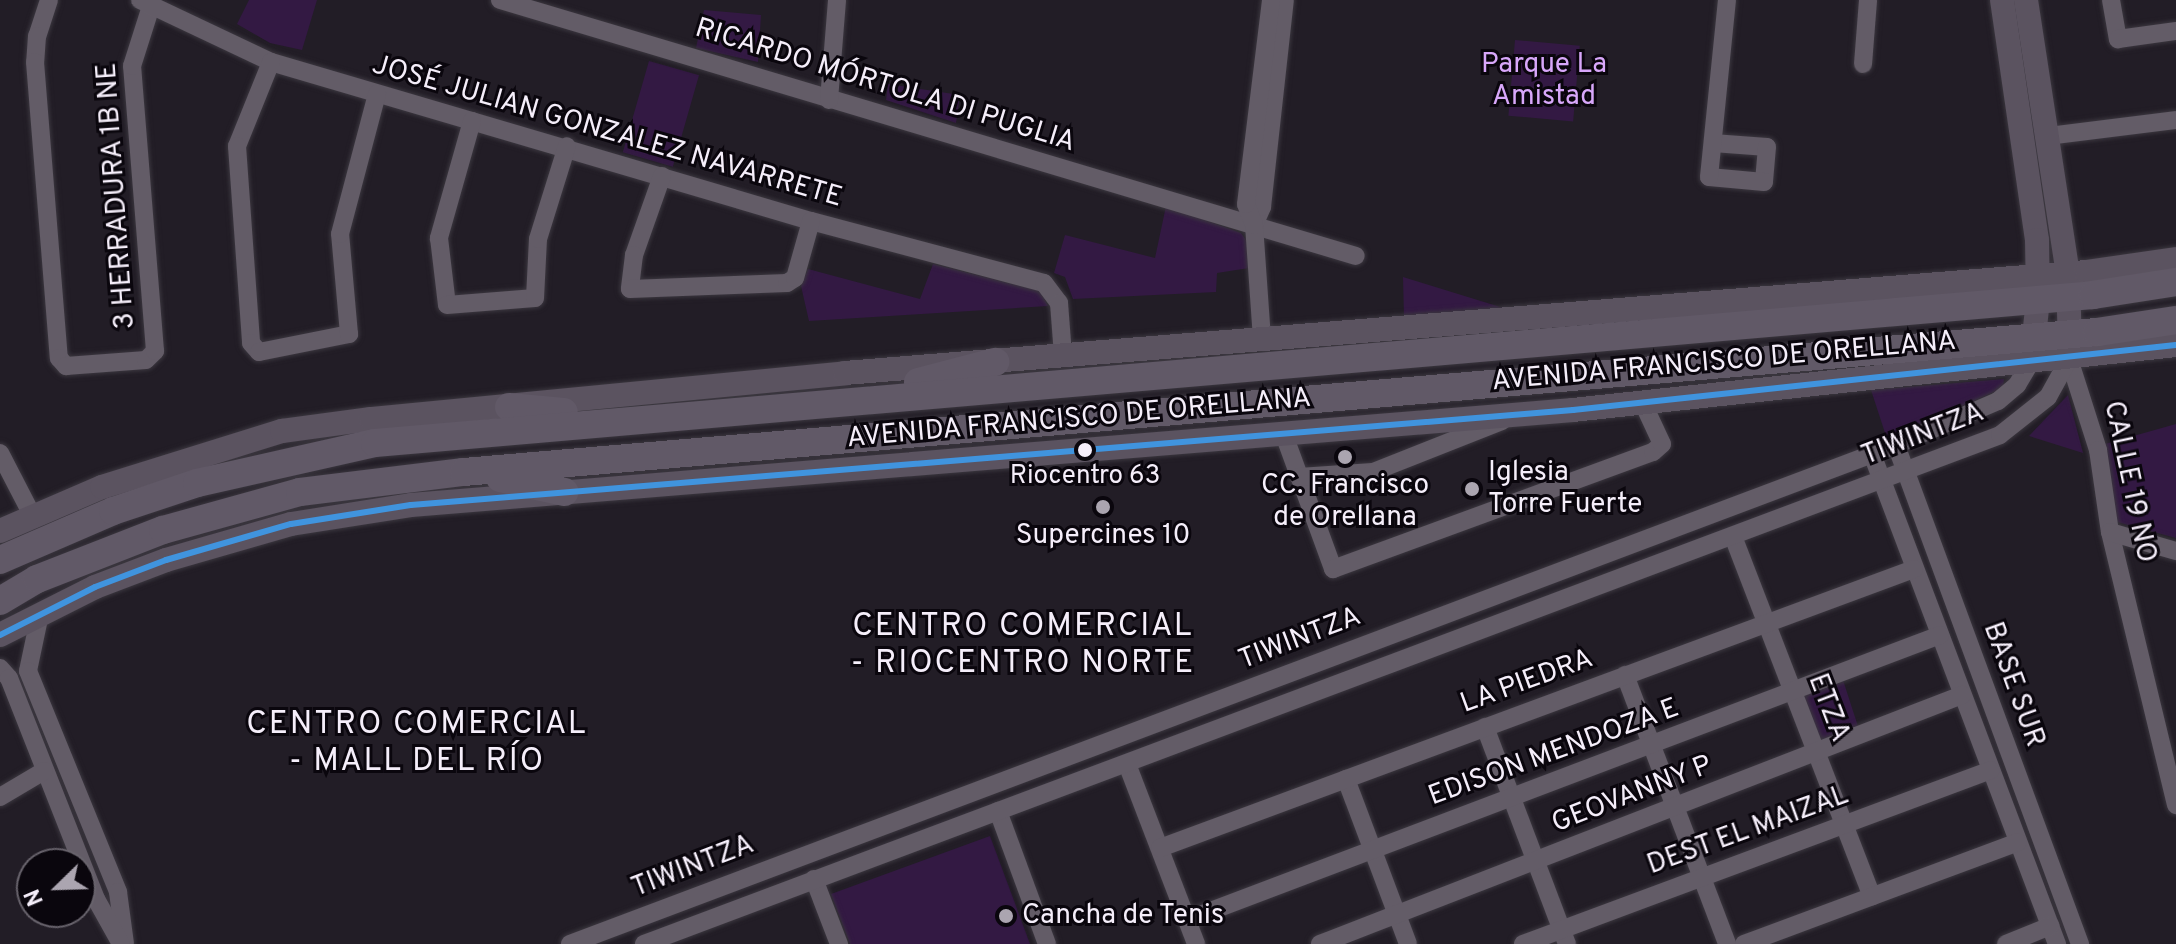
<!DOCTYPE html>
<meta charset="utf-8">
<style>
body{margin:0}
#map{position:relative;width:2176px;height:944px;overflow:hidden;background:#221d26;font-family:Overpass,sans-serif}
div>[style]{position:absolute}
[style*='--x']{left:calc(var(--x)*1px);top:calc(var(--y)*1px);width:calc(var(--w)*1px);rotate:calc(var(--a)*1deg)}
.green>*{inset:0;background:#331943;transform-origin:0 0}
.roads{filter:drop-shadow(0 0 2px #3b373f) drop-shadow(0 0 2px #3b373f)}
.minor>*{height:18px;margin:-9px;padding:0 9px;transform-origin:9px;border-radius:9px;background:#635c67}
.major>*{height:24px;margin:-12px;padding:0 12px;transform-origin:12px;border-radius:12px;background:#5b5360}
.highway>*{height:28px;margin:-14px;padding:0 14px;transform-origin:14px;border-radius:14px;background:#615967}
.bus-1>*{height:6px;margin:-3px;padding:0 3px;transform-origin:3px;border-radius:3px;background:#4094de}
.dots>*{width:22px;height:22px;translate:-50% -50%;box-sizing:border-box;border:4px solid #0a060d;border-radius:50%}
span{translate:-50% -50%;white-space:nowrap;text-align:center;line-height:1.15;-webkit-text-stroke:6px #0a060d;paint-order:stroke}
.bus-label{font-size:26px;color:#f5eefa}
.park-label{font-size:28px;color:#d8a7fa}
.street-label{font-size:28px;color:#f5eefa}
.poi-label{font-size:28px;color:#f5eefa}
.left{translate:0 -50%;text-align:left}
.quarter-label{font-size:32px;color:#f5eefa;letter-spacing:2px}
.north{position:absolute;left:16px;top:848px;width:80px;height:80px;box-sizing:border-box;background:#0a060d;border:2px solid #68636c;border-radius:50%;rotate:247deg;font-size:22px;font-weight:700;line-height:32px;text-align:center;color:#f5eefa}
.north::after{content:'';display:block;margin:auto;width:28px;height:36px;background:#aba5b0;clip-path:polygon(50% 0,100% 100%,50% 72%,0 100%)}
</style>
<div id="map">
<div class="green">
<div style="clip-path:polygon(249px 0,317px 0,302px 50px,270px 43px,237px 24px)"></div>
<div style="clip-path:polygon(704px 10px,761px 15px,758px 62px,696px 48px)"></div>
<div style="left:1515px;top:40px;width:65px;height:76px;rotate:5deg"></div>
<div style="left:649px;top:61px;width:52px;height:95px;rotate:16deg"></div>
<div style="clip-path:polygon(888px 84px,960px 95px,956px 123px,886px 100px)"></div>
<div style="clip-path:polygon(1166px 206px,1241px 233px,1248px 243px,1249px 268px,1217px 273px,1216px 292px,1073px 299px,1065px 277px,1054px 273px,1065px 235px,1155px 258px)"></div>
<div style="clip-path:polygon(933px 264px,1040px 291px,1048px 306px,809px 321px,801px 286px,808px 269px,920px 299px)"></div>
<div style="clip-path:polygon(1403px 277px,1523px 314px,1404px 317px)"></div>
<div style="clip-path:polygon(2004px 379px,2003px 388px,1887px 439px,1871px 390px)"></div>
<div style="clip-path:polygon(2068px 395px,2083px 453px,2029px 436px)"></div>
<div style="clip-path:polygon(2176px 424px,2176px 538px,2117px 522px,2105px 444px)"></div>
<div style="left:1842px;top:677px;width:63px;height:46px;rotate:72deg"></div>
<div style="clip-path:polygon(990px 836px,1030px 944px,850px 944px,831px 894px)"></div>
</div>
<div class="roads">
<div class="minor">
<div style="--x:49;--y:0;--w:38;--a:108"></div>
<div style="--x:37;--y:36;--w:26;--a:94"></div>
<div style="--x:35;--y:62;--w:297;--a:85.4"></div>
<div style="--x:59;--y:358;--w:11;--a:49"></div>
<div style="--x:66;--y:366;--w:80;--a:-4.3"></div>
<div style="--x:146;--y:360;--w:13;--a:-45"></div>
<div style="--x:155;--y:351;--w:286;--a:-94.6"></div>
<div style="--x:132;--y:66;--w:63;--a:-72.4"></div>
<div style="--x:140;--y:0;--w:145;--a:25.3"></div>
<div style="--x:271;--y:62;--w:563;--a:16.41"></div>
<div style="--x:811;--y:221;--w:241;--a:14.9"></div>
<div style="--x:1044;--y:283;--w:25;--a:53"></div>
<div style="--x:1059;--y:303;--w:52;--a:85.6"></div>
<div style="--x:500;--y:0;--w:893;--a:16.65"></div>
<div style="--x:2111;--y:0;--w:40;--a:80"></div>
<div style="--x:2118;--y:39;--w:59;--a:-7.9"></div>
<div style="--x:271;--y:62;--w:91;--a:112"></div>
<div style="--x:237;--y:146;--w:197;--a:85.9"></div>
<div style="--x:251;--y:343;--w:12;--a:48"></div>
<div style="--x:259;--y:352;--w:92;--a:-11.3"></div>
<div style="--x:349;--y:334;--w:100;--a:-95.1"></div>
<div style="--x:340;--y:234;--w:145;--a:-75.2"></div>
<div style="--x:1863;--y:64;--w:64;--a:-85.5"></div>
<div style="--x:829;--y:100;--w:100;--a:-85.4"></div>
<div style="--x:472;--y:121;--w:122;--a:105.8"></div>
<div style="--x:439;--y:238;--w:67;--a:83.2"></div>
<div style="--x:447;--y:305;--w:88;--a:-4.5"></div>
<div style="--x:535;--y:298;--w:59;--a:-87.1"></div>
<div style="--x:538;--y:239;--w:97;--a:-72.7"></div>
<div style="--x:2048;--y:136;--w:129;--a:-7.1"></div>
<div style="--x:1713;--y:143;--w:54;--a:4.2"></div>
<div style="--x:1767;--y:147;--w:35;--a:95"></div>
<div style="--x:1764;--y:182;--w:55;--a:-174.8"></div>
<div style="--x:1709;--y:177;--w:178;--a:-84.2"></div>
<div style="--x:662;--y:176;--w:84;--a:109.5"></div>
<div style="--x:634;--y:255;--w:34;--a:97"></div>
<div style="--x:630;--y:289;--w:157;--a:-2.2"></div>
<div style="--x:787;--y:283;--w:9;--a:-32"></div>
<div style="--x:795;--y:278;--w:59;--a:-74.3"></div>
<div style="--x:1254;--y:225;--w:20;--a:-66"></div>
<div style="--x:1262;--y:207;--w:208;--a:-83.7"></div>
<div style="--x:1262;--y:339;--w:114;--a:-94"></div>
<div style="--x:1254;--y:225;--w:22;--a:-111"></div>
<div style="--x:1246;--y:204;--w:206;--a:-83"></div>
<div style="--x:2069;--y:359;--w:96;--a:72.3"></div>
<div style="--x:2098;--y:450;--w:83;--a:81.7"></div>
<div style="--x:2110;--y:532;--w:281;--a:76.4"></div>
<div style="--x:1283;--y:432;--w:146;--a:69.9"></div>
<div style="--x:1333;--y:569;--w:341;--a:-20.1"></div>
<div style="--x:1653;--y:452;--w:12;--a:-42"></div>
<div style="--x:1662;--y:444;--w:45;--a:-114.9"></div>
<div style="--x:1896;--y:445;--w:532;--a:69.76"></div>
<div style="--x:0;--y:453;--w:70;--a:62.7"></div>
<div style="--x:1872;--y:454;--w:524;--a:69.32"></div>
<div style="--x:1299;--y:477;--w:74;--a:-3.9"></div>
<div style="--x:1373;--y:472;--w:139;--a:-21.6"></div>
<div style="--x:2110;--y:532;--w:69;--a:16.1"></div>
<div style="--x:1734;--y:539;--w:383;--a:68.9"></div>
<div style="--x:40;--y:614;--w:58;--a:101.9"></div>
<div style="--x:28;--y:671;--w:239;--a:67.8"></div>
<div style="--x:118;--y:892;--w:52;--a:82.3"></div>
<div style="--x:0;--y:668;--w:13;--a:48"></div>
<div style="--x:9;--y:678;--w:238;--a:68.5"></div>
<div style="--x:96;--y:899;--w:51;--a:60.9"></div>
<div style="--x:1625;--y:675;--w:288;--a:69.2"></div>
<div style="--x:1485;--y:727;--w:232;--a:69.3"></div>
<div style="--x:1127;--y:764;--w:193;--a:69"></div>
<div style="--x:1346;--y:779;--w:176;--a:69.4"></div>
<div style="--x:0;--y:797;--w:51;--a:-30.6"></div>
<div style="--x:998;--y:811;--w:142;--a:69.8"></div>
<div style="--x:1160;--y:848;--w:804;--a:-20.31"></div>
<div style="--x:814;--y:879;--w:70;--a:69"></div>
<div style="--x:1187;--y:920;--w:805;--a:-20.73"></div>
<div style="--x:570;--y:944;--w:1417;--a:-20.62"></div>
<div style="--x:1896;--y:445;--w:111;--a:-23.3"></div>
<div style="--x:1998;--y:401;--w:25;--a:-40"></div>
<div style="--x:2017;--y:385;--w:27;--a:-59"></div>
<div style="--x:644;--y:944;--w:1448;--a:-20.57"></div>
<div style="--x:2000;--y:435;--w:61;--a:-38.4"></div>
<div style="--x:2048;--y:397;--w:43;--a:-61.1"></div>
<div style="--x:1320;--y:944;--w:689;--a:-21.2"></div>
<div style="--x:1523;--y:944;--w:499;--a:-20.4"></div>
<div style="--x:1744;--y:944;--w:292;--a:-20.4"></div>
<div style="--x:2006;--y:944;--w:48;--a:-22.2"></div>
</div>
<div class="major">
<div style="--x:2002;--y:0;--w:243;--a:81.7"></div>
<div style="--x:2037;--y:240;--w:59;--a:89"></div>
<div style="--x:2038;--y:299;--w:57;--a:96"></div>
<div style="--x:2026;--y:0;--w:277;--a:81.3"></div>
<div style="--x:2068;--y:274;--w:79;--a:88.5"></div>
<div style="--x:0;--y:531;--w:111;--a:-23.3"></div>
<div style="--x:102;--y:487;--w:189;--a:-17.3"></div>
<div style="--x:282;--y:431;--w:90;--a:-7.7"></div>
<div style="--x:371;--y:419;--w:476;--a:-5.5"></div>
<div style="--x:845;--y:373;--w:1246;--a:-4.65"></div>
<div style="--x:2087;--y:272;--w:90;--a:-8.3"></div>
<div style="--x:0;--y:635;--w:106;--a:-26.8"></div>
<div style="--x:95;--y:587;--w:76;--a:-20.8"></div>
<div style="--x:166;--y:560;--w:130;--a:-16.1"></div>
<div style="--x:291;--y:524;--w:121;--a:-9"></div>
<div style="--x:411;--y:505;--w:1166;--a:-4.67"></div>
<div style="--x:1573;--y:410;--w:606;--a:-6.15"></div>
</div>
<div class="highway">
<div style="--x:918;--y:382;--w:80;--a:-14.6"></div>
<div style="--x:509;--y:407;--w:55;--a:5.2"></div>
<div style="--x:500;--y:478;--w:66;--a:12.2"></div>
<div style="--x:0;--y:560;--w:123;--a:-23.4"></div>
<div style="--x:113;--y:511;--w:89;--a:-18.4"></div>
<div style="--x:197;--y:483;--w:182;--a:-12.7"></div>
<div style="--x:375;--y:443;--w:1724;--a:-4.92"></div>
<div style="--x:2093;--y:295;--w:84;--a:-8.9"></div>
<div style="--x:0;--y:601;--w:43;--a:-30.7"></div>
<div style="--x:37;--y:579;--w:135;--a:-21.3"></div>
<div style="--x:163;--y:530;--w:142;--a:-15.5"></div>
<div style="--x:300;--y:492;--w:165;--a:-7"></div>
<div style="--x:464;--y:472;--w:1639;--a:-4.9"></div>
<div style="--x:2097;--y:332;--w:80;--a:-8.6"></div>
</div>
</div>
<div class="bus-1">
<div style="--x:0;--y:635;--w:106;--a:-26.8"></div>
<div style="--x:95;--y:587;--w:76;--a:-20.8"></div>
<div style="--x:166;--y:560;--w:130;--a:-16.1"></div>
<div style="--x:291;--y:524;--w:121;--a:-9"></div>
<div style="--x:411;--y:505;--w:1166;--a:-4.67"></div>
<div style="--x:1573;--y:410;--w:606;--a:-6.15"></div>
</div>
<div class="dots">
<div style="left:1085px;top:450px;background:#f5eefa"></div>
<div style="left:1345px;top:457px;background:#aba5b0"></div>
<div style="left:1472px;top:489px;background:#aba5b0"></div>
<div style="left:1103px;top:507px;background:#aba5b0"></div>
<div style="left:1006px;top:916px;background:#aba5b0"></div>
</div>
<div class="bus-label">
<span style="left:1085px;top:477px">Riocentro 63</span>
</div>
<div class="park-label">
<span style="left:1544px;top:81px">Parque La<br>Amistad</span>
</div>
<div class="street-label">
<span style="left:885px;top:86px;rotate:17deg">RICARDO MÓRTOLA DI PUGLIA</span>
<span style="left:607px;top:132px;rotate:16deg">JOSÉ JULIAN GONZALEZ NAVARRETE</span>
<span style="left:117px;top:196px;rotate:-94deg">3 HERRADURA 1B NE</span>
<span style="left:1724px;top:362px;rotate:-5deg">AVENIDA FRANCISCO DE ORELLANA</span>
<span style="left:1079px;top:419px;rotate:-5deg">AVENIDA FRANCISCO DE ORELLANA</span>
<span style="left:1923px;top:435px;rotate:-21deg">TIWINTZA</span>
<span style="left:2129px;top:482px;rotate:78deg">CALLE 19 NO</span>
<span style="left:1300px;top:639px;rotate:-21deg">TIWINTZA</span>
<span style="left:1527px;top:682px;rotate:-20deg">LA PIEDRA</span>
<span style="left:2013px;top:685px;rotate:70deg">BASE SUR</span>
<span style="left:1828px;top:708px;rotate:69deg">ETZA</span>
<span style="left:1554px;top:753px;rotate:-20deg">EDISON MENDOZA E</span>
<span style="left:1632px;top:795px;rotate:-21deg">GEOVANNY P</span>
<span style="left:1748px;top:831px;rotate:-20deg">DEST EL MAIZAL</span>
<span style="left:693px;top:867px;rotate:-21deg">TIWINTZA</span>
</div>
<div class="poi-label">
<span class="left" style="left:1488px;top:489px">Iglesia<br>Torre Fuerte</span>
<span style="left:1345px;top:502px">CC. Francisco<br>de Orellana</span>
<span style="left:1103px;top:536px">Supercines 10</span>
<span class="left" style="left:1022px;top:916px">Cancha de Tenis</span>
</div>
<div class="quarter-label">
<span style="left:1023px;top:646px">CENTRO COMERCIAL<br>- RIOCENTRO NORTE</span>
<span style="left:417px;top:744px">CENTRO COMERCIAL<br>- MALL DEL RÍO</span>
</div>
<div class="north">N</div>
</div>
